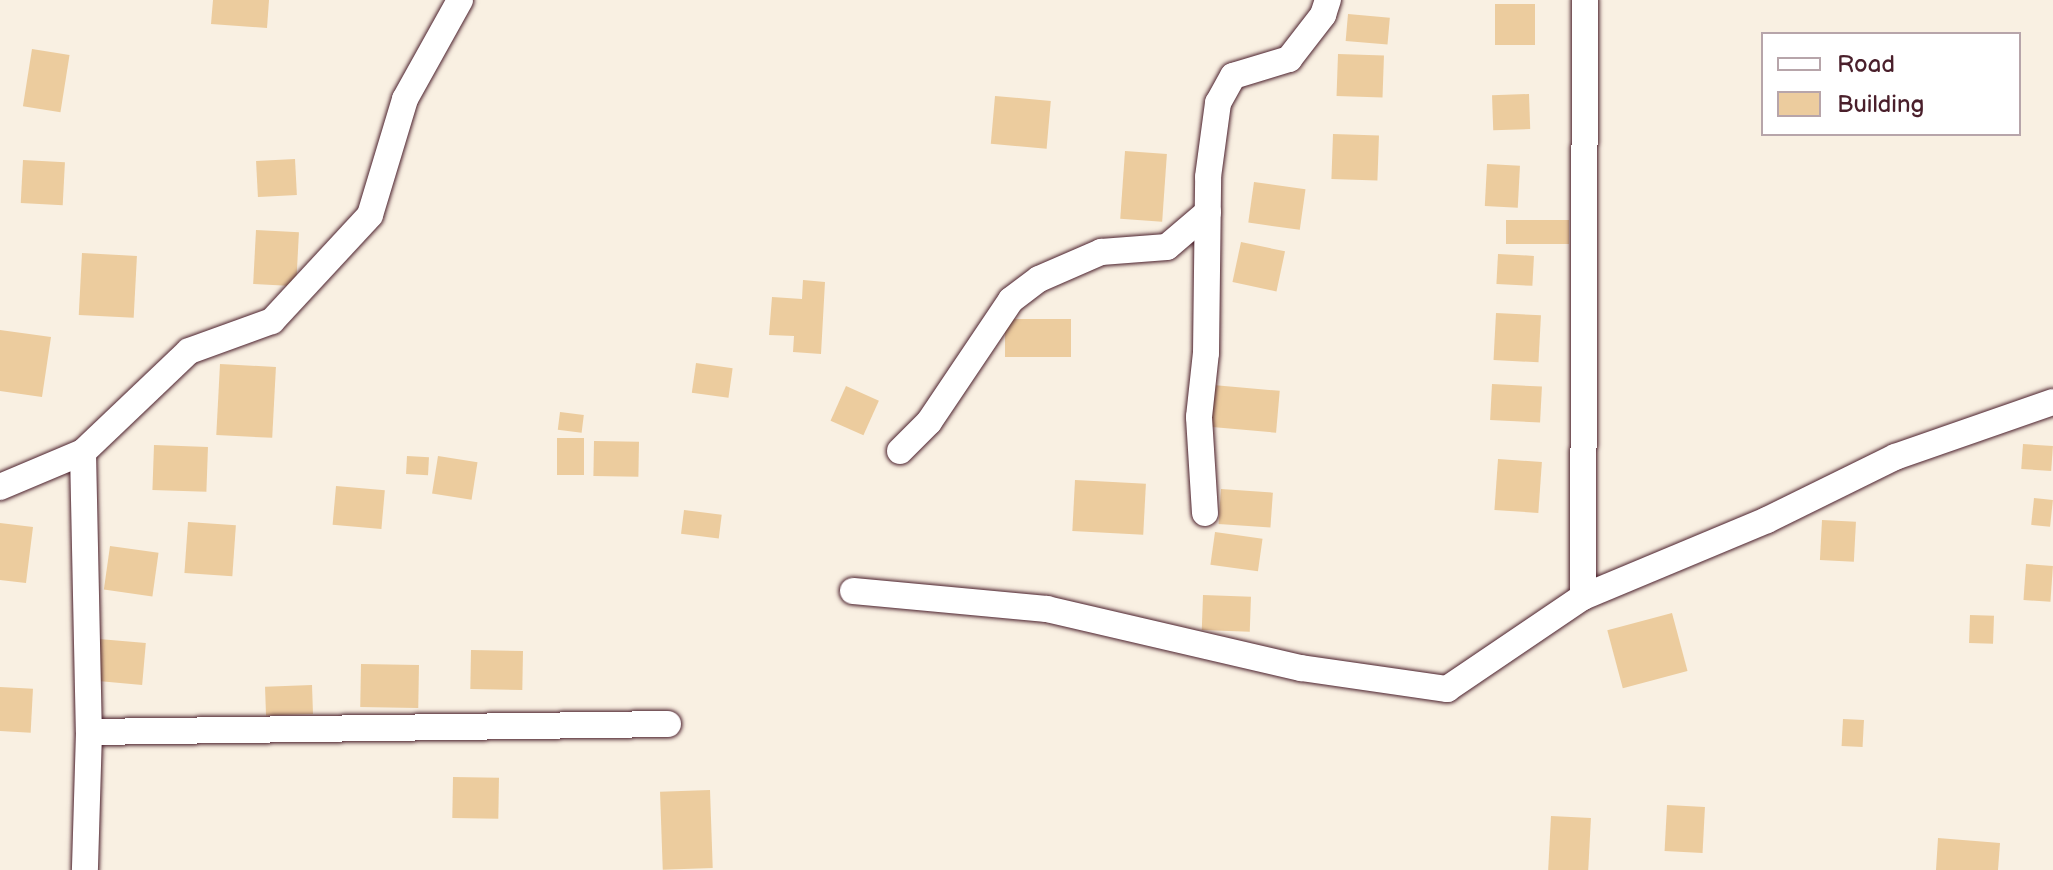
<!DOCTYPE html>
<style>
body{margin:0}
#map{position:relative;width:2053px;height:870px;overflow:hidden;background:#f9f0e2;font-family:"Balsamiq Sans",sans-serif}
div>[style]{position:absolute}
[style*='--x']{left:calc(var(--x)*1px);top:calc(var(--y)*1px);width:calc(var(--w)*1px);rotate:calc(var(--a)*1deg)}
.building>*{inset:0;background:#eccc9e;transform-origin:0 0}
.roads{filter:drop-shadow(0 0 2px #4a1f2b) drop-shadow(0 0 2px #4a1f2b)}
.minor>*{height:26px;margin:-13px;padding:0 13px;transform-origin:13px;border-radius:13px;background:#fff}
span{translate:-50% -50%;white-space:nowrap;text-align:center;line-height:1.15;-webkit-text-stroke:6px #fff;paint-order:stroke}
.legend{position:absolute;left:1761px;top:32px;width:260px;height:104px;box-sizing:border-box;background:#fff;border:2px solid #b7a5aa;margin:0;padding:10px 14px;list-style:none;font-size:24px;color:#4a1f2b}
.legend li{display:flex;align-items:center;gap:16px;height:40px}
.legend b{width:40px;border:2px solid #b7a5aa}
</style>
<div id="map">
<div class="building">
<div style="clip-path:polygon(213px 0,269px 0,267px 28px,211px 24px)"></div>
<div style="left:1535px;top:4px;width:41px;height:40px;rotate:90deg"></div>
<div style="left:1348px;top:14px;width:42px;height:27px;rotate:5deg"></div>
<div style="left:32px;top:49px;width:38px;height:58px;rotate:9deg"></div>
<div style="left:1338px;top:54px;width:46px;height:42px;rotate:2deg"></div>
<div style="left:1529px;top:94px;width:35px;height:37px;rotate:88deg"></div>
<div style="left:995px;top:96px;width:56px;height:48px;rotate:5deg"></div>
<div style="left:1333px;top:134px;width:46px;height:45px;rotate:2deg"></div>
<div style="left:1125px;top:151px;width:42px;height:68px;rotate:4deg"></div>
<div style="left:295px;top:159px;width:36px;height:39px;rotate:87deg"></div>
<div style="left:23px;top:160px;width:42px;height:43px;rotate:3deg"></div>
<div style="left:1487px;top:164px;width:33px;height:42px;rotate:3deg"></div>
<div style="left:1254px;top:182px;width:52px;height:41px;rotate:8deg"></div>
<div style="left:1569px;top:220px;width:24px;height:63px;rotate:90deg"></div>
<div style="left:256px;top:230px;width:43px;height:54px;rotate:3deg"></div>
<div style="left:1241px;top:242px;width:45px;height:41px;rotate:12deg"></div>
<div style="left:82px;top:253px;width:55px;height:62px;rotate:3deg"></div>
<div style="left:1498px;top:254px;width:36px;height:30px;rotate:3deg"></div>
<div style="clip-path:polygon(803px 280px,825px 282px,821px 354px,793px 352px,794px 336px,769px 335px,772px 297px,802px 299px)"></div>
<div style="left:1496px;top:313px;width:45px;height:47px;rotate:3deg"></div>
<div style="left:1005px;top:319px;width:66px;height:38px"></div>
<div style="clip-path:polygon(0 330px,51px 337px,42px 397px,0 391px)"></div>
<div style="left:696px;top:363px;width:37px;height:30px;rotate:8deg"></div>
<div style="left:220px;top:364px;width:56px;height:71px;rotate:3deg"></div>
<div style="left:1492px;top:384px;width:50px;height:36px;rotate:3deg"></div>
<div style="left:1213px;top:385px;width:67px;height:42px;rotate:5deg"></div>
<div style="left:846px;top:386px;width:36px;height:38px;rotate:24deg"></div>
<div style="left:560px;top:412px;width:24px;height:18px;rotate:7deg"></div>
<div style="left:557px;top:438px;width:27px;height:37px"></div>
<div style="left:594px;top:441px;width:45px;height:35px;rotate:1deg"></div>
<div style="left:2023px;top:444px;width:30px;height:25px;rotate:4deg"></div>
<div style="left:154px;top:445px;width:54px;height:45px;rotate:2deg"></div>
<div style="left:407px;top:456px;width:22px;height:18px;rotate:3deg"></div>
<div style="left:438px;top:456px;width:40px;height:38px;rotate:9deg"></div>
<div style="left:1498px;top:459px;width:44px;height:51px;rotate:4deg"></div>
<div style="left:1075px;top:480px;width:71px;height:51px;rotate:3deg"></div>
<div style="left:336px;top:486px;width:49px;height:39px;rotate:5deg"></div>
<div style="left:1221px;top:489px;width:52px;height:35px;rotate:4deg"></div>
<div style="left:2034px;top:498px;width:19px;height:27px;rotate:6deg"></div>
<div style="left:684px;top:510px;width:38px;height:24px;rotate:7deg"></div>
<div style="left:1822px;top:520px;width:34px;height:40px;rotate:3deg"></div>
<div style="left:188px;top:522px;width:48px;height:51px;rotate:4deg"></div>
<div style="clip-path:polygon(0 523px,33px 527px,26px 583px,0 580px)"></div>
<div style="left:1215px;top:532px;width:48px;height:33px;rotate:8deg"></div>
<div style="left:110px;top:546px;width:49px;height:44px;rotate:8deg"></div>
<div style="left:2026px;top:564px;width:27px;height:36px;rotate:4deg"></div>
<div style="left:1203px;top:595px;width:48px;height:35px;rotate:2deg"></div>
<div style="left:1672px;top:613px;width:60px;height:67px;rotate:75deg"></div>
<div style="left:1970px;top:615px;width:24px;height:28px;rotate:2deg"></div>
<div style="left:99px;top:639px;width:47px;height:42px;rotate:5deg"></div>
<div style="left:471px;top:650px;width:52px;height:39px;rotate:1deg"></div>
<div style="left:361px;top:664px;width:58px;height:43px;rotate:1deg"></div>
<div style="left:312px;top:685px;width:29px;height:47px;rotate:88deg"></div>
<div style="left:0;top:687px;width:33px;height:44px;rotate:3deg"></div>
<div style="left:1843px;top:719px;width:21px;height:27px;rotate:3deg"></div>
<div style="left:453px;top:777px;width:46px;height:41px;rotate:1deg"></div>
<div style="left:710px;top:790px;width:78px;height:50px;rotate:88deg"></div>
<div style="left:1667px;top:805px;width:38px;height:46px;rotate:3deg"></div>
<div style="left:1551px;top:816px;width:40px;height:54px;rotate:3deg"></div>
<div style="clip-path:polygon(1938px 838px,2000px 843px,1998px 870px,1936px 870px)"></div>
</div>
<div class="roads">
<div class="minor">
<div style="--x:1585;--y:0;--w:597;--a:90.19"></div>
<div style="--x:1583;--y:597;--w:199;--a:-22.7"></div>
<div style="--x:1767;--y:520;--w:143;--a:-26.2"></div>
<div style="--x:1895;--y:457;--w:167;--a:-19.2"></div>
<div style="--x:900;--y:451;--w:41;--a:-45"></div>
<div style="--x:929;--y:422;--w:147;--a:-56.1"></div>
<div style="--x:1011;--y:300;--w:35;--a:-37"></div>
<div style="--x:1039;--y:279;--w:68;--a:-23.5"></div>
<div style="--x:1101;--y:252;--w:66;--a:-4.3"></div>
<div style="--x:1167;--y:247;--w:54;--a:-40.5"></div>
<div style="--x:83;--y:452;--w:280;--a:88.8"></div>
<div style="--x:89;--y:732;--w:138;--a:91.7"></div>
<div style="--x:0;--y:487;--w:90;--a:-22.9"></div>
<div style="--x:83;--y:452;--w:146;--a:-43.6"></div>
<div style="--x:189;--y:351;--w:88;--a:-19.9"></div>
<div style="--x:272;--y:321;--w:144;--a:-47.2"></div>
<div style="--x:370;--y:215;--w:121;--a:-73.2"></div>
<div style="--x:405;--y:99;--w:113;--a:-60.9"></div>
<div style="--x:1205;--y:513;--w:96;--a:-93.6"></div>
<div style="--x:1199;--y:417;--w:64;--a:-83.8"></div>
<div style="--x:1206;--y:353;--w:176;--a:-89.3"></div>
<div style="--x:1208;--y:177;--w:75;--a:-82.3"></div>
<div style="--x:1218;--y:103;--w:31;--a:-61"></div>
<div style="--x:1233;--y:76;--w:59;--a:-16.9"></div>
<div style="--x:1289;--y:59;--w:56;--a:-52.3"></div>
<div style="--x:1323;--y:15;--w:16;--a:-72"></div>
<div style="--x:853;--y:591;--w:195;--a:5.3"></div>
<div style="--x:1047;--y:609;--w:261;--a:13.1"></div>
<div style="--x:1301;--y:668;--w:148;--a:8.2"></div>
<div style="--x:1447;--y:689;--w:164;--a:-34.1"></div>
<div style="--x:89;--y:732;--w:579;--a:-0.79"></div>
</div>
</div>
<ul class="legend">
<li><b style="height:10px;background:#fff"></b>Road</li>
<li><b style="height:22px;background:#eccc9e"></b>Building</li>
</ul>
</div>
